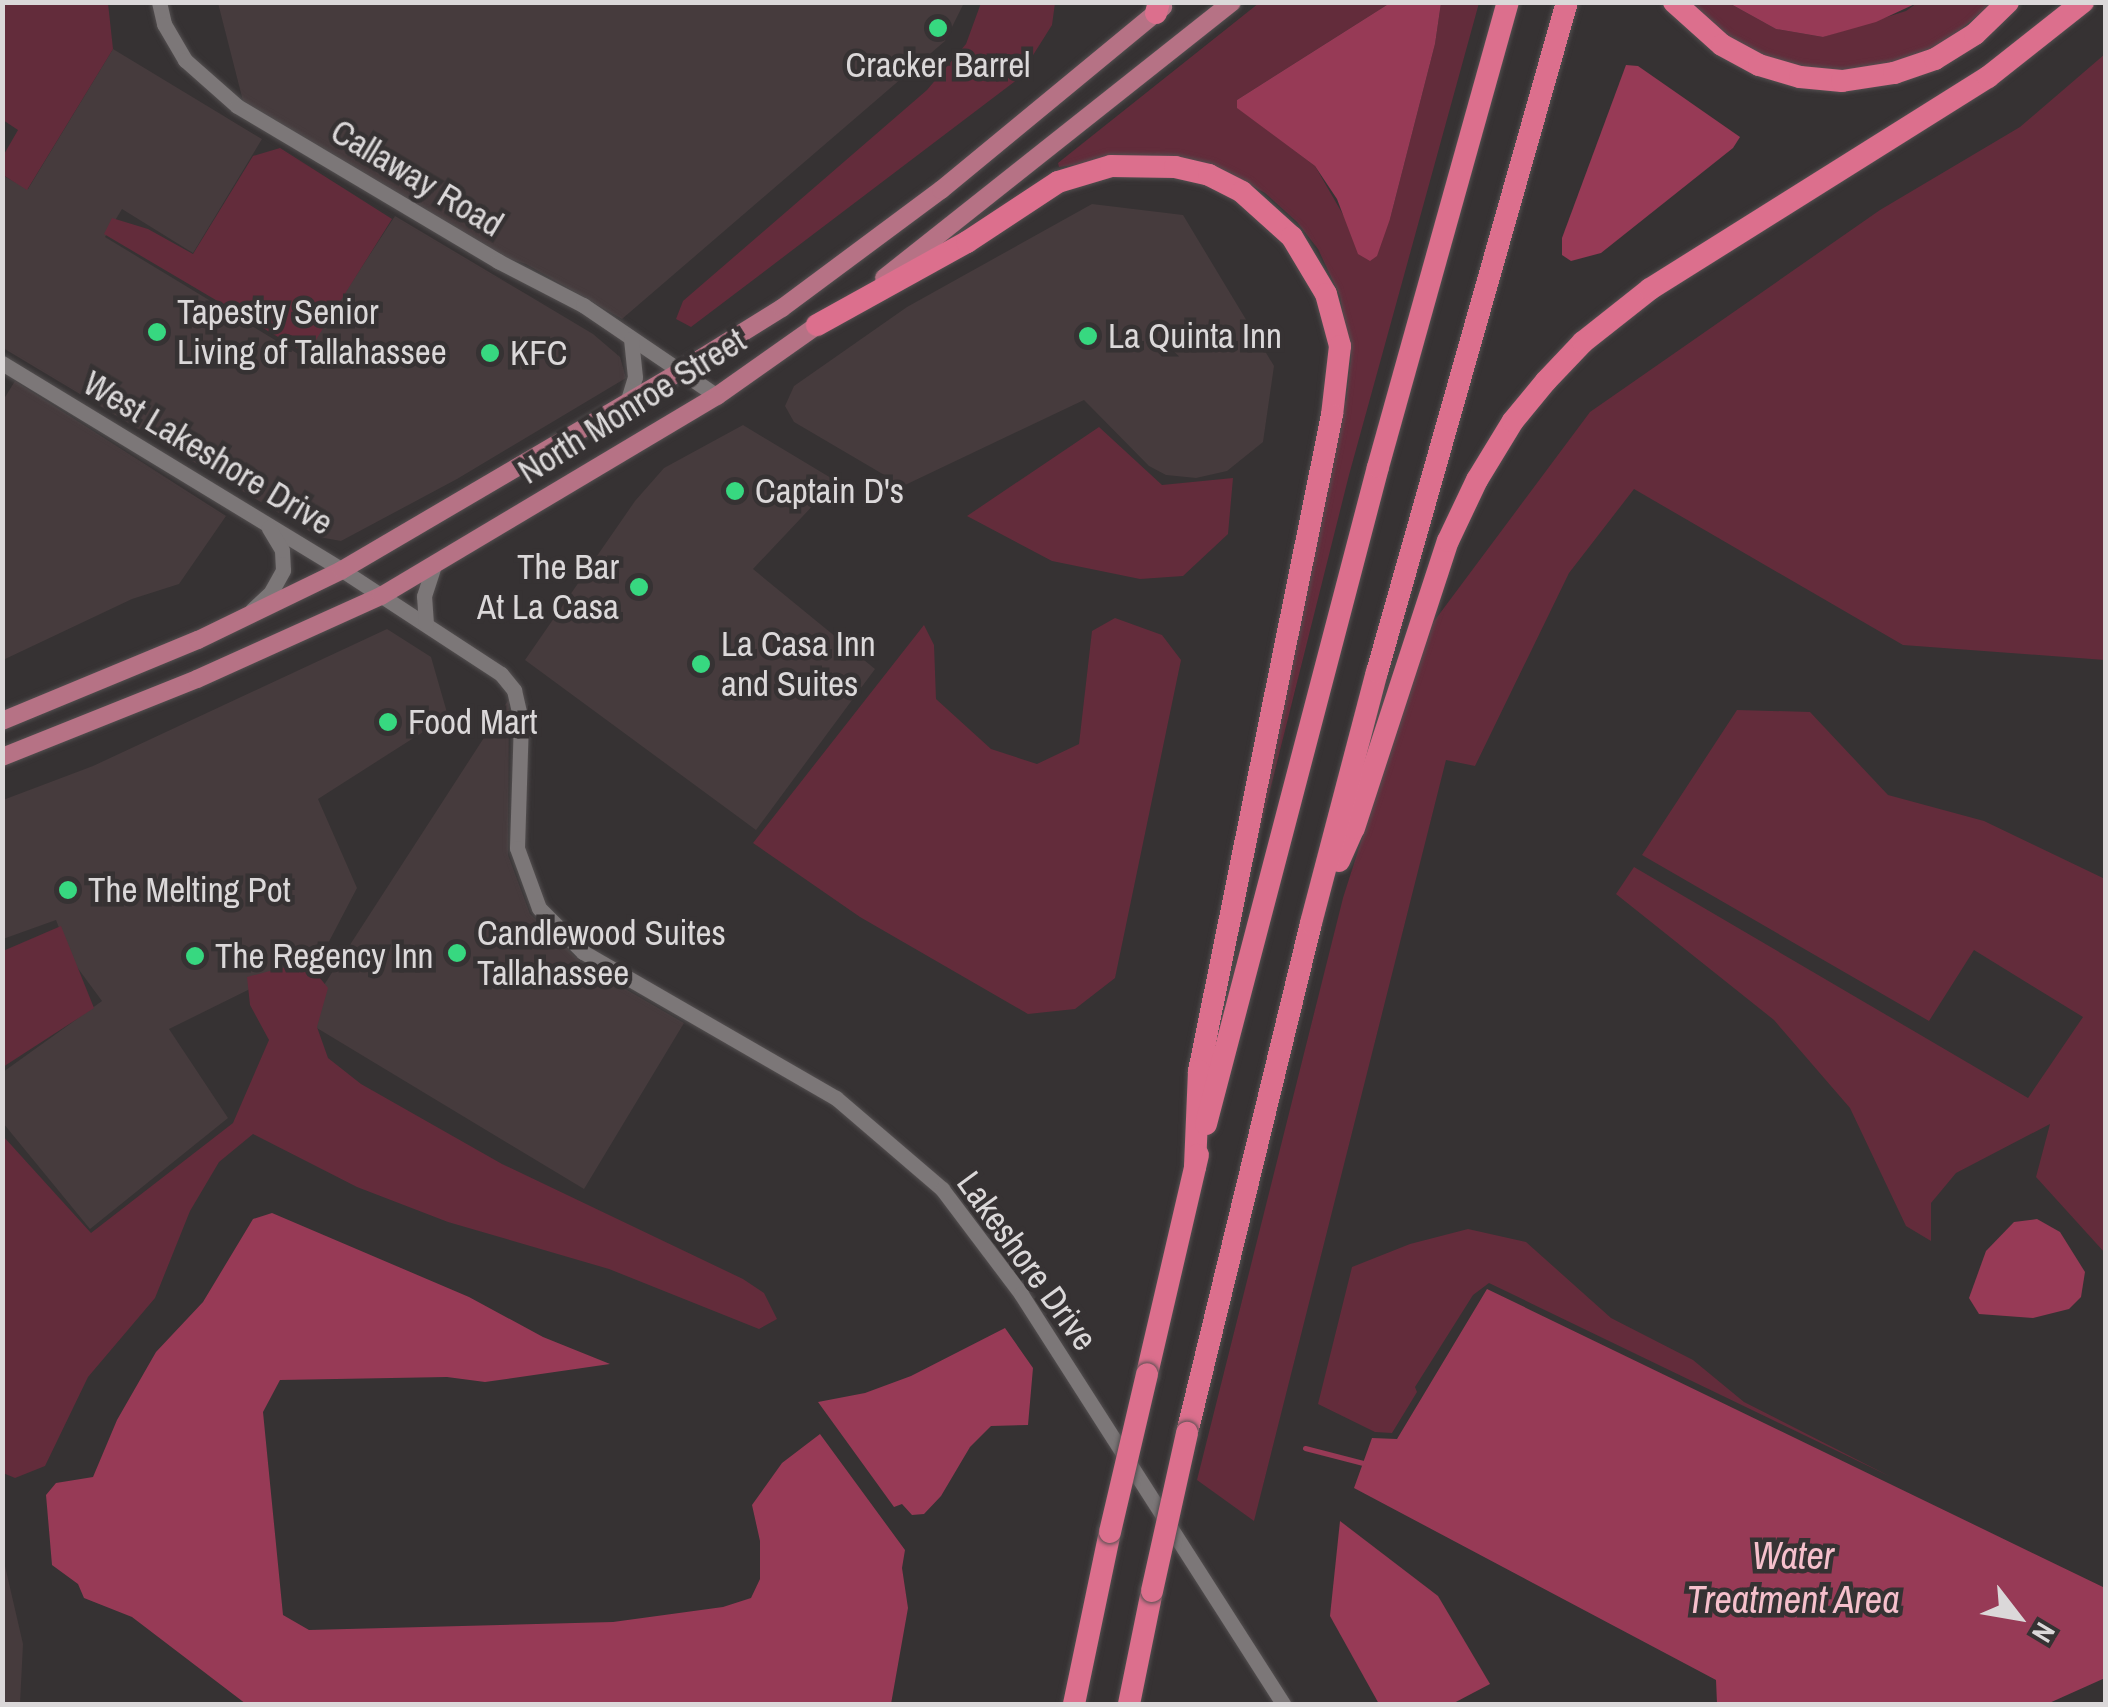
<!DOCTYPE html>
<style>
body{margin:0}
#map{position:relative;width:2108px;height:1707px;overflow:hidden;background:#363233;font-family:"Archivo Narrow",sans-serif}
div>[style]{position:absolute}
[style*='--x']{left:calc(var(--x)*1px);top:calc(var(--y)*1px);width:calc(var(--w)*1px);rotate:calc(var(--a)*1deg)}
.built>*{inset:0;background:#463b3d}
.green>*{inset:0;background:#632c3b}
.water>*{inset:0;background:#973a56}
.stream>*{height:5px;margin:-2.5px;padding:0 2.5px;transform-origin:2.5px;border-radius:2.5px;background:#973a56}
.roads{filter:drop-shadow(0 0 2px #534f50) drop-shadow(0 0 2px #534f50)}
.tertiary>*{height:15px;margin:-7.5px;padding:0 7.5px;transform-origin:7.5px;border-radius:7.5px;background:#7c7778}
.primary>*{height:18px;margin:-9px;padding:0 9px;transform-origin:9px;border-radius:9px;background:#b67285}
.motorway>*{height:22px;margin:-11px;padding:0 11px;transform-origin:11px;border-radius:11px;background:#dc6f8d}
.bridges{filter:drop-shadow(0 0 2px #534f50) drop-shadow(0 0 2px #534f50)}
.motorway-bridge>*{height:22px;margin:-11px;padding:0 11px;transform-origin:11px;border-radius:11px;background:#dc6f8d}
.dots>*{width:28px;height:28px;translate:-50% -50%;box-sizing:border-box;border:5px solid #363233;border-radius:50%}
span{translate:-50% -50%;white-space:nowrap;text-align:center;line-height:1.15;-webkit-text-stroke:9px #363233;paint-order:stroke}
.poi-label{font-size:35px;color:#dbd8d9}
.left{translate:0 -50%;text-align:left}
.right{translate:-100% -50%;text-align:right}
.street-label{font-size:35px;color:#dbd8d9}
.water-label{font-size:38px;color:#f6c0cc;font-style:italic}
.frame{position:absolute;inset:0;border:5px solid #dbd8d9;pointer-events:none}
.north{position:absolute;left:1968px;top:1567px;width:100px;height:100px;-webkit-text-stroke:8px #363233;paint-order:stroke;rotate:121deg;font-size:28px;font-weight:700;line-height:40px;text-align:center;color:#dbd8d9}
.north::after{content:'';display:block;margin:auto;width:35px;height:45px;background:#dbd8d9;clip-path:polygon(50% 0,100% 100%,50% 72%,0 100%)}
</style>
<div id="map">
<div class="built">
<div style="clip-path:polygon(218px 3px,964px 3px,945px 41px,622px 319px,526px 264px,506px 258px,243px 101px)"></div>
<div style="clip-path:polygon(113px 49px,262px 139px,193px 253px,122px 209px,105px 237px,303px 357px,395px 216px,593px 334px,620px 357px,626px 378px,457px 479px,341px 541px,319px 537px,3px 348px,2px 175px,28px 189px)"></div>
<div style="clip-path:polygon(1092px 204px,1183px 215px,1274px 366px,1263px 442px,1227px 471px,1196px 478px,1166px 475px,1149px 466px,1084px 400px,903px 486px,794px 422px,785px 406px,794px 386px,907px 307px)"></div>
<div style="clip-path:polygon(15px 381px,226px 516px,179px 584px,132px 599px,3px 660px,2px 402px)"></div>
<div style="clip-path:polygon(743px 425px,836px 481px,753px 569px,875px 669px,756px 830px,525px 660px,635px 501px,664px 468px)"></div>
<div style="clip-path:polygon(387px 629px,431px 657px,448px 716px,318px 799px,357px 888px,323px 953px,169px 1029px,228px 1118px,90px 1229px,3px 1123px,3px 1072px,102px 1001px,71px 959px,56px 920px,3px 939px,3px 800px,93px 766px)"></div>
<div style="clip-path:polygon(509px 699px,508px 855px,530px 914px,584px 965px,684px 1023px,584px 1189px,302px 1019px)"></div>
<div style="clip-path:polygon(2px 1553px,23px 1644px,20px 1704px,3px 1704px)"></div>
</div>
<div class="green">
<div style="clip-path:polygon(3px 2px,108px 3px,113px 49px,27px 190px,3px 175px,3px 156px,18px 130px,3px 120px)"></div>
<div style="clip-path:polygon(981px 3px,1055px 3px,1052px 25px,1018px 79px,691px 327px,676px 319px,683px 301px,927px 90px,966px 44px)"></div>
<div style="clip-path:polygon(1259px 3px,1390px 3px,1237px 100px,1238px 108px,1315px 166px,1349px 225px,1390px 219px,1435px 44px,1441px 3px,1479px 3px,1349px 475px,1250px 870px,1341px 403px,1346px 401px,1351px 358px,1340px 296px,1318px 249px,1297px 222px,1265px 193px,1222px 169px,1151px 155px,1059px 167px,1058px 163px)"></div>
<div style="clip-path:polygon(1684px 3px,1729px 3px,1776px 29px,1823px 37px,1906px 11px,1917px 3px,1993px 3px,1938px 48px,1876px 70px,1809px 70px,1747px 51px)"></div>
<div style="clip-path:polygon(2105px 54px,2105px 660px,1903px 645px,1634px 489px,1569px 573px,1475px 766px,1446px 760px,1254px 1521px,1197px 1480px,1343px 898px,1429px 628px,1590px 412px,1880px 210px,2020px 127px)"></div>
<div style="clip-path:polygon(280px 148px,392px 219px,307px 354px,104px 234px,112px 218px,148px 229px,193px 254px,253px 156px)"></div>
<div style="clip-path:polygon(1099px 427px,1162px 485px,1233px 478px,1228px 534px,1183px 576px,1140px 579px,1052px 561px,967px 516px)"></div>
<div style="clip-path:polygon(1115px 618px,1162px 635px,1181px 660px,1115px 978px,1075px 1009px,1028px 1014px,860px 917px,753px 843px,924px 625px,934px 645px,936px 699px,991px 749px,1037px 764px,1079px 744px,1092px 631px)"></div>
<div style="clip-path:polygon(1737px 710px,1810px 712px,1888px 795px,1984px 821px,2105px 879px,2105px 1253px,2036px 1177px,2050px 1124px,1956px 1173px,1931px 1203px,1931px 1241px,1906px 1226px,1850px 1108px,1774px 1020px,1616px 894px,1634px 867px,2028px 1098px,2083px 1017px,1974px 950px,1929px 1021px,1642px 855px)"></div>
<div style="clip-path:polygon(61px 926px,94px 1008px,3px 1067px,3px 951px)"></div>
<div style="clip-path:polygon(311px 967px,328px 988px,317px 1027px,328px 1058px,361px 1084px,502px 1164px,743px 1279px,764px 1293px,777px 1319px,759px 1329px,609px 1269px,448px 1222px,357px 1187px,253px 1134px,219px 1162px,190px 1211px,155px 1298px,88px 1377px,45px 1466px,15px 1478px,3px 1473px,3px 1136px,91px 1233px,233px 1123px,269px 1040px,250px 1005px,247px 977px,281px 968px)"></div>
<div style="clip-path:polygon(1468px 1229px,1526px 1242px,1611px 1318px,1693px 1360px,1744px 1402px,1891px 1477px,1489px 1283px,1473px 1295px,1415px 1387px,1417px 1392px,1392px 1433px,1375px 1432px,1318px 1404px,1352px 1267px,1410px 1244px)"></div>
</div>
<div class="water">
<div style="clip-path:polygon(1390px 3px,1441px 3px,1435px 44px,1390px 219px,1377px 256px,1370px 261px,1358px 254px,1337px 199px,1315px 166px,1237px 108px,1237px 100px)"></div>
<div style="clip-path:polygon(1729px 3px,1917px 3px,1876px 22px,1823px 37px,1776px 29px)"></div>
<div style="clip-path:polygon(1626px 65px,1638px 66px,1740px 137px,1733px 148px,1601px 253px,1571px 261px,1562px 255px,1562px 238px)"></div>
<div style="clip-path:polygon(272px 1213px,469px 1297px,543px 1337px,610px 1364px,485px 1382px,447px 1377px,280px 1380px,263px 1412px,283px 1615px,309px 1630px,613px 1622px,723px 1607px,751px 1598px,760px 1579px,760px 1541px,752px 1505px,782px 1463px,820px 1434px,905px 1550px,902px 1568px,908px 1608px,891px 1704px,246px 1704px,132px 1617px,84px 1598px,78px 1584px,52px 1565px,46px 1495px,56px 1483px,93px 1477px,117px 1420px,156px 1352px,203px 1302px,253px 1219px)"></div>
<div style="clip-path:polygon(2037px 1219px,2060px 1232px,2085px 1272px,2081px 1297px,2069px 1309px,2033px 1318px,1979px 1314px,1969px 1298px,1986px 1251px,2014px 1222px)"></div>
<div style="clip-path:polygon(1487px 1289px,2105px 1588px,2105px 1678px,2047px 1704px,1717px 1704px,1716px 1680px,1354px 1488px,1372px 1438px,1397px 1439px)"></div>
<div style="clip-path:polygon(1005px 1328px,1033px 1368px,1028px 1425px,991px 1426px,970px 1447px,941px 1496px,924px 1514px,912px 1515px,902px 1504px,894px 1507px,818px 1402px,865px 1393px,911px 1376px)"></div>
<div style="clip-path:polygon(1340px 1521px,1438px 1596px,1490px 1684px,1452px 1704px,1379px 1704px,1330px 1616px)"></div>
</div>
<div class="stream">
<div style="--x:1305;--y:1448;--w:60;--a:14.5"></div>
</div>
<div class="roads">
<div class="tertiary">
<div style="--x:159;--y:2;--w:23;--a:77"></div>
<div style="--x:164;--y:24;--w:42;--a:59.7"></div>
<div style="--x:185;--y:60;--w:69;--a:41.5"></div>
<div style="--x:237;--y:106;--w:304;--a:30.7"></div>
<div style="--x:498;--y:261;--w:96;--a:27.4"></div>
<div style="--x:583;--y:305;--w:162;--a:34.2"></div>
<div style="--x:2;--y:363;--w:398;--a:31.3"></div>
<div style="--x:342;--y:570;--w:190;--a:33.2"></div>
<div style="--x:501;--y:674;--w:21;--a:51"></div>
<div style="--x:514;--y:690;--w:31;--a:77"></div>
<div style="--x:521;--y:720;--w:128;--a:91.8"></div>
<div style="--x:517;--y:848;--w:64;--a:69.9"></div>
<div style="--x:539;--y:908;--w:62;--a:45"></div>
<div style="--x:583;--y:952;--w:292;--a:30"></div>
<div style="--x:836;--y:1098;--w:140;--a:40.6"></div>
<div style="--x:942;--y:1189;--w:131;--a:53"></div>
<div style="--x:1021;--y:1294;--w:487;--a:57.4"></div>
<div style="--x:627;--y:403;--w:27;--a:-73"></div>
<div style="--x:635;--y:377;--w:38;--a:-96"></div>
<div style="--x:252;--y:610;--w:26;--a:-43"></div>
<div style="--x:271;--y:592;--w:25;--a:-61"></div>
<div style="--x:283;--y:570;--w:20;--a:-93"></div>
<div style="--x:282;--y:550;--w:26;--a:-121"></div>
<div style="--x:426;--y:624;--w:28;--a:-94"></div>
<div style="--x:424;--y:596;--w:33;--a:-72"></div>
</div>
<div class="primary">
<div style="--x:884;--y:278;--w:444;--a:-38.4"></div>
<div style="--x:2;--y:721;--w:212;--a:-22.5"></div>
<div style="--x:198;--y:640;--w:160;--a:-25.9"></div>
<div style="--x:342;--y:570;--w:391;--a:-30.4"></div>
<div style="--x:679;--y:372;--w:121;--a:-31.9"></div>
<div style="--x:782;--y:308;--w:198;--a:-36.6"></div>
<div style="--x:941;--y:190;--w:288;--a:-39.5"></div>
<div style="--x:2;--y:757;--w:210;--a:-21.8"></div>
<div style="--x:197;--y:679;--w:202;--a:-24.3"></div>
<div style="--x:381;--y:596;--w:391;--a:-30.8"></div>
<div style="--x:717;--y:396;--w:133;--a:-35.2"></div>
</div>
<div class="motorway">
<div style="--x:1674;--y:2;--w:64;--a:41.9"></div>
<div style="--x:1722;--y:45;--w:42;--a:28.4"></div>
<div style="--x:1759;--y:65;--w:43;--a:16.3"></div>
<div style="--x:1800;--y:77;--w:42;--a:5.4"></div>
<div style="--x:1842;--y:81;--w:53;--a:-8.7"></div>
<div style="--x:1894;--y:73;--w:43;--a:-18.9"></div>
<div style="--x:1935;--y:59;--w:47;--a:-32"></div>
<div style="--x:1975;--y:34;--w:46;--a:-44.1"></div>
<div style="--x:1156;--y:13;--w:11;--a:-75"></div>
<div style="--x:817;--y:325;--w:171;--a:-29"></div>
<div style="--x:967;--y:242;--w:109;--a:-33.4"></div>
<div style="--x:1058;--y:182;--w:55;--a:-16.8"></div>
<div style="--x:1111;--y:166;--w:64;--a:0.9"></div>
<div style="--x:1175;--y:167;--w:35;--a:13"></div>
<div style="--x:1209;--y:175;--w:37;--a:27"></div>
<div style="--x:1242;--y:192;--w:67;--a:42"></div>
<div style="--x:1292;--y:237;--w:66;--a:59.2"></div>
<div style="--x:1326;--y:294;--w:54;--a:74.9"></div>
<div style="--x:1340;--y:346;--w:69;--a:96.6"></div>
<div style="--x:1332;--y:415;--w:669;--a:101.46"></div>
<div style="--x:1199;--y:1071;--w:96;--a:92.4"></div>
<div style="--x:1339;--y:861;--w:36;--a:-66"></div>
<div style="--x:1354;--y:828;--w:302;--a:-71.9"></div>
<div style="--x:1448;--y:541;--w:68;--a:-64.6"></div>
<div style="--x:1477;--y:480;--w:69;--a:-58.6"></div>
<div style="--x:1513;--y:421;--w:52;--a:-50.5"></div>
<div style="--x:1546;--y:381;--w:54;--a:-46.5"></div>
<div style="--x:1583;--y:342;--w:85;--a:-38.3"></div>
<div style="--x:1650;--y:289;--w:399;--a:-32.1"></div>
<div style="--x:1988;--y:77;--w:121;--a:-38.3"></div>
<div style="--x:1206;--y:1124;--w:679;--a:-75.33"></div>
<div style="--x:1378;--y:467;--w:483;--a:-74.4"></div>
<div style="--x:1147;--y:1374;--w:225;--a:-76.9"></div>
<div style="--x:1187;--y:1433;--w:525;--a:-76.33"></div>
<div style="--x:1311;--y:923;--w:260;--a:-75.3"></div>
<div style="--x:1377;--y:672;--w:696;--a:-74.17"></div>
<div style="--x:1074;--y:1704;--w:176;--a:-78.2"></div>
<div style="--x:1129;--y:1704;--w:115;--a:-78.5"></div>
</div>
</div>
<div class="bridges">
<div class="motorway-bridge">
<div style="--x:1110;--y:1532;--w:162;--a:-76.8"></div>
<div style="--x:1152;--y:1591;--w:162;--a:-77.5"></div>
</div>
</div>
<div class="dots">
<div style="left:938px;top:28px;background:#37d880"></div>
<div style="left:157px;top:332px;background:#37d880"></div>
<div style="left:1088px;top:336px;background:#37d880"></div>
<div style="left:490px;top:353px;background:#37d880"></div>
<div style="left:735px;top:491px;background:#37d880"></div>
<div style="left:639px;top:587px;background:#37d880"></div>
<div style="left:701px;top:664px;background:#37d880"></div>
<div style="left:388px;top:722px;background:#37d880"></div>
<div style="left:68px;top:890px;background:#37d880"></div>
<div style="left:457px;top:953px;background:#37d880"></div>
<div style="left:195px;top:956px;background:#37d880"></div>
</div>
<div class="poi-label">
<span style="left:938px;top:65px">Cracker Barrel</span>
<span class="left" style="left:177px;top:332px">Tapestry Senior<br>Living of Tallahassee</span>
<span class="left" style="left:1108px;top:336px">La Quinta Inn</span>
<span class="left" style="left:510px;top:353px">KFC</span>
<span class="left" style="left:755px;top:491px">Captain D's</span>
<span class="right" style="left:619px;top:587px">The Bar<br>At La Casa</span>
<span class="left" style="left:721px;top:664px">La Casa Inn<br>and Suites</span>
<span class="left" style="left:408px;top:722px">Food Mart</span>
<span class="left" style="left:88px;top:890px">The Melting Pot</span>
<span class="left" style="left:477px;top:953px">Candlewood Suites<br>Tallahassee</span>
<span class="left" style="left:215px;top:956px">The Regency Inn</span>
</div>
<div class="street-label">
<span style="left:417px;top:178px;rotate:31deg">Callaway Road</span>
<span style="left:632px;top:406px;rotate:-32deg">North Monroe Street</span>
<span style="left:208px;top:453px;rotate:31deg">West Lakeshore Drive</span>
<span style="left:1027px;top:1261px;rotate:54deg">Lakeshore Drive</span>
</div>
<div class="water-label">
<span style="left:1793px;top:1578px">Water<br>Treatment Area</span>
</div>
<div class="frame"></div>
<div class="north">N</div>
</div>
